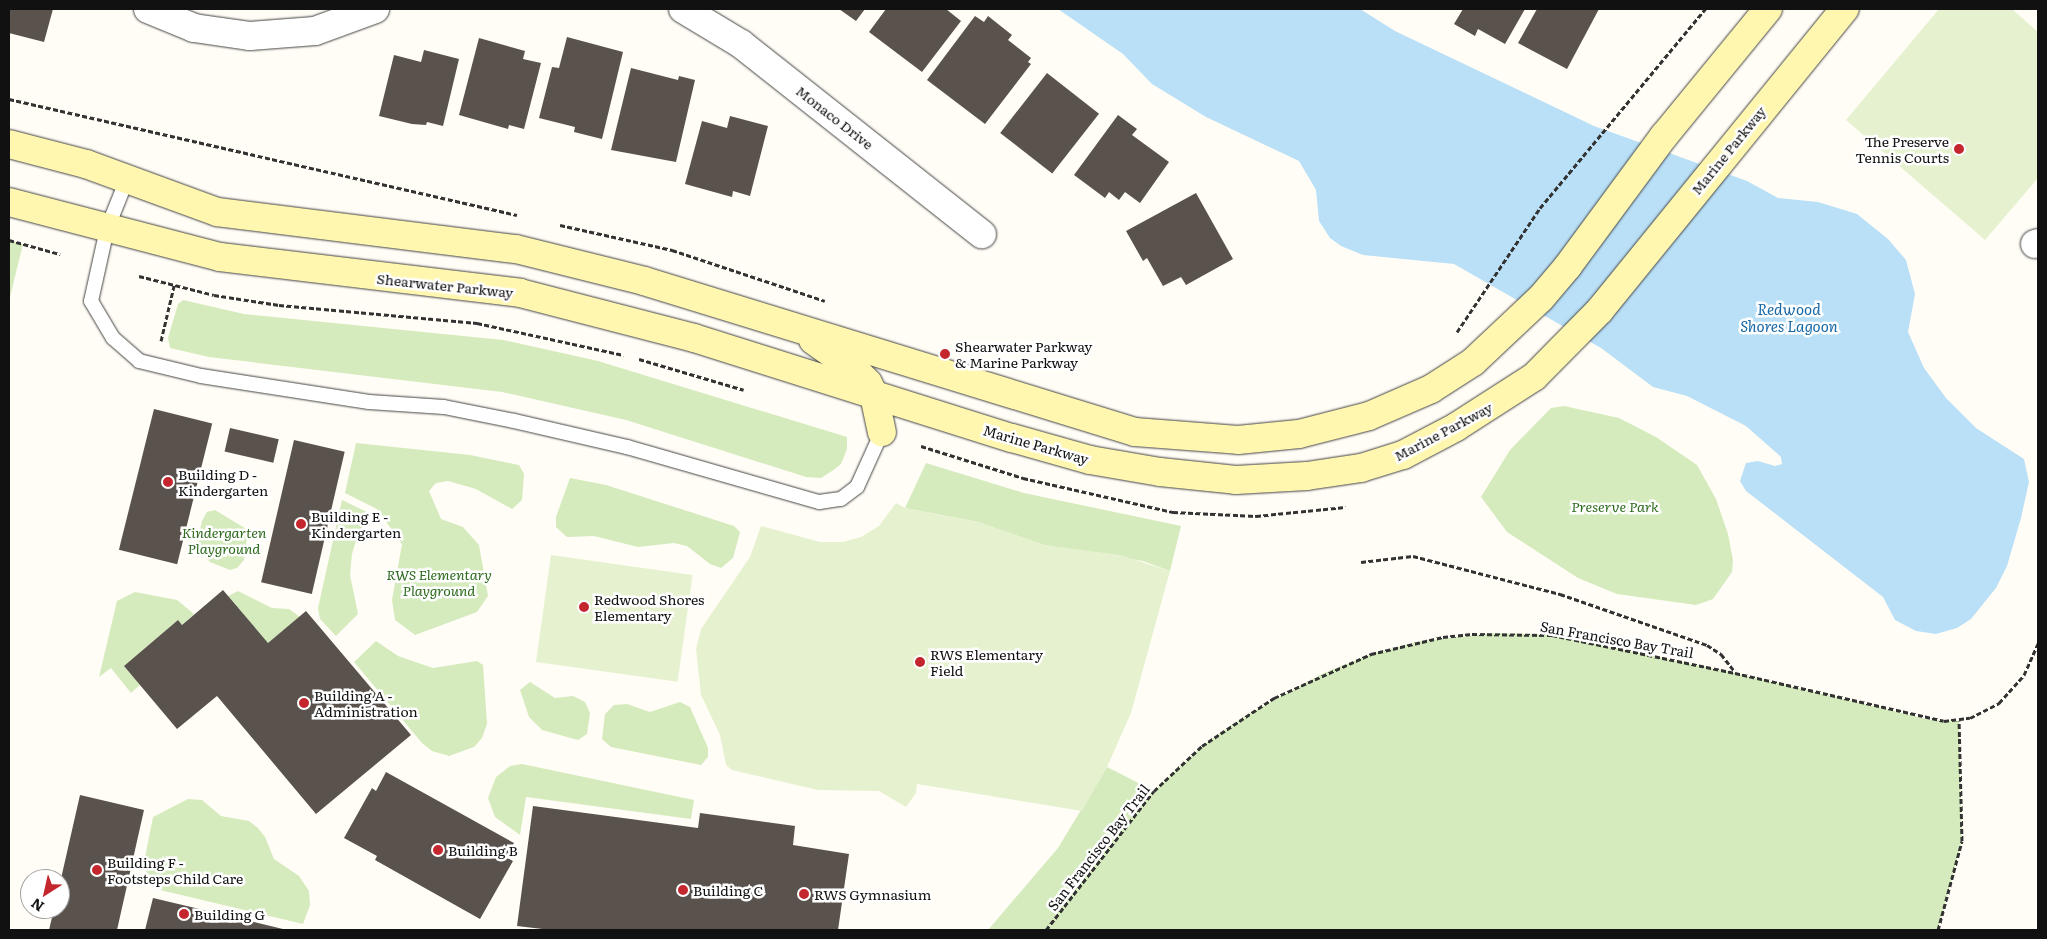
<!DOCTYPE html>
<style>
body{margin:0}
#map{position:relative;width:2047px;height:939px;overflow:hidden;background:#fffdf5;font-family:Literata,serif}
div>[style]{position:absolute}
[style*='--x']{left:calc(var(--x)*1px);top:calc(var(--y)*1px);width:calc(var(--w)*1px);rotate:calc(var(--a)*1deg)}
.green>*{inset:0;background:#d5ebbd}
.pitch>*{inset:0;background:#e6f2cf;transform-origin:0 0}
.water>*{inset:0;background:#b9e0f7}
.building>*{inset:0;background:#5a524d;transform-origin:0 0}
.path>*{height:3px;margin-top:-1.5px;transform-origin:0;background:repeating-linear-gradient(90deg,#333 0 5px,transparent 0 7.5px)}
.roads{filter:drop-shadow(0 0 1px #444) drop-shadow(0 0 1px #444)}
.lane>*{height:14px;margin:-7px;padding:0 7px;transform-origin:7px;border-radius:7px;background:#fff}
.street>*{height:28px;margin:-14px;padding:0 14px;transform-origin:14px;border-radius:14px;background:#fff}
.secondary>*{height:28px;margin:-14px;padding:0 14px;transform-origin:14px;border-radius:14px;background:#fff6b0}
.dots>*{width:14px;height:14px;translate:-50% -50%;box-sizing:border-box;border:2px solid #fff;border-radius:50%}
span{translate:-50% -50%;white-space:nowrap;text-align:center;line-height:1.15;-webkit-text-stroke:5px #fff;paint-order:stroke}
.street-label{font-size:14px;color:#111}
.poi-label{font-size:14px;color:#111}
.right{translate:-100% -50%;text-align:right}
.left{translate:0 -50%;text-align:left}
.park-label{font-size:14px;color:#2f6b1f;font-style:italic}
.water-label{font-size:15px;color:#1768a6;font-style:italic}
.frame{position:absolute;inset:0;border:10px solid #111;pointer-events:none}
.north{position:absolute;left:20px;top:869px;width:50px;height:50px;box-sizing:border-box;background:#fff;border:1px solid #a0a0a0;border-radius:50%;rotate:215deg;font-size:14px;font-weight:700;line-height:20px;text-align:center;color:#111}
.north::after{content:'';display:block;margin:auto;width:18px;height:22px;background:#c4262e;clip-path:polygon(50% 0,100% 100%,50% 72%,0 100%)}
</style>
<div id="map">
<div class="green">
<div style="clip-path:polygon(9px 240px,23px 244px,9px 301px)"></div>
<div style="clip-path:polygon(183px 300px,244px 314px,503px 340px,598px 361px,847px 437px,847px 449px,841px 464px,832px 471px,821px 478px,806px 477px,626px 420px,502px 392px,209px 357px,170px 348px,168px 338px,178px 304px)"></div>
<div style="clip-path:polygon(1564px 406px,1619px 418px,1656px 437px,1697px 465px,1716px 499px,1728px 534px,1733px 560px,1732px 572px,1713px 599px,1696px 605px,1617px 594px,1578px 578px,1507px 532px,1481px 497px,1510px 450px,1551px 408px)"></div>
<div style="clip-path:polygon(356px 443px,470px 455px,519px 465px,524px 474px,522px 500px,512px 509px,476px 489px,448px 481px,436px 483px,429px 491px,441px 519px,463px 527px,479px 545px,488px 596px,477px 612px,415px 635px,395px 620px,392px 600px,402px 544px,377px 509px,345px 493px)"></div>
<div style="clip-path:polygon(926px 463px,1024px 493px,1181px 526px,1170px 571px,1143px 561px,1044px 545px,978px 522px,905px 508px)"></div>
<div style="clip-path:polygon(570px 478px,606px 485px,734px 526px,740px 532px,733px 558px,721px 568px,710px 564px,687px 546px,674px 543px,638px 547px,594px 536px,567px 537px,556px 527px,556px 517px)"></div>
<div style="clip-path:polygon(342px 500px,371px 514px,358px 534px,352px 554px,350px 575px,358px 614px,336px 636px,320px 619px,318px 608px)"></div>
<div style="clip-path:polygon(215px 510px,248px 530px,244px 560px,237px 568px,230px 570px,210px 562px,199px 550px,197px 542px,202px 521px,207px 512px)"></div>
<div style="clip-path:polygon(238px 591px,272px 608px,289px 609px,300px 617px,268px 643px,228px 596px)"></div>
<div style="clip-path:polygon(135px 592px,177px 600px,194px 614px,182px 625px,178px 620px,124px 666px,140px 685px,131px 693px,111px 668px,99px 677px,117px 601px)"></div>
<div style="clip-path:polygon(1496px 633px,1552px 635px,1735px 673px,1931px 720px,1959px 721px,1962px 841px,1938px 930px,988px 930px,1058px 848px,1107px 767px,1154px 791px,1202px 746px,1243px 717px,1324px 673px,1371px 654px,1421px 641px)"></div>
<div style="clip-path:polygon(376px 641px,398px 656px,433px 668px,477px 661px,483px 665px,487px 724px,482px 738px,474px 747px,449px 756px,432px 751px,422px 743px,354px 662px)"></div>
<div style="clip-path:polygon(530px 682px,555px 698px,573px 696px,585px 702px,590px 713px,587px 734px,578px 740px,542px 730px,529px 717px,520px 690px)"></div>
<div style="clip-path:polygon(680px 702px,690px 707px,708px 748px,708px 757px,701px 765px,611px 747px,602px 739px,605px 714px,614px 705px,627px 704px,650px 712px)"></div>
<div style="clip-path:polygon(522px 764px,694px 800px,691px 819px,526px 797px,520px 835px,495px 817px,488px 798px,496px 777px,510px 766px)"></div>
<div style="clip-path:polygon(188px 799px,202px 800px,221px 816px,249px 821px,258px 828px,265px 837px,274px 859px,299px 876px,309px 891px,310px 905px,303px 924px,160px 890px,143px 867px,153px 817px)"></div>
</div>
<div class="pitch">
<div style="clip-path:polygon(1939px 9px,2012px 9px,2038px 32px,2038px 178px,1985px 240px,1846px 120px)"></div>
<div style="clip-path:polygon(896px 503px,905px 508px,978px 522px,1044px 545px,1120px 555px,1170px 571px,1131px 713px,1107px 767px,1082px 811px,917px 784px,916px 793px,906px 807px,879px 791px,818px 790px,732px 770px,726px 765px,720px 735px,701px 695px,696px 649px,701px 629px,750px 557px,761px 526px,820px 542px,843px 542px,861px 537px,879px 526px)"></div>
<div style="left:551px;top:555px;width:143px;height:108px;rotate:8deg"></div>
</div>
<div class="water">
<div style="clip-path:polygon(1058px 9px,1360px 9px,1395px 31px,1594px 126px,1747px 181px,1778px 198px,1818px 202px,1857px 214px,1888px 239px,1906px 260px,1915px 294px,1908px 332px,1924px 368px,1946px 398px,1976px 428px,2024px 459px,2029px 482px,2021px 518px,2007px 566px,1996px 588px,1971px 619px,1957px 628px,1936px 634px,1916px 631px,1895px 620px,1883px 597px,1746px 491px,1740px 481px,1746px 463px,1758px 461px,1775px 466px,1782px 464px,1781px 457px,1746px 426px,1687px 396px,1653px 387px,1601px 348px,1454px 264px,1363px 255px,1341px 246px,1330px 238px,1319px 221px,1316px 190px,1299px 161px,1206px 117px,1152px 84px,1123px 54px)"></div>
</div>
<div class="building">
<div style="clip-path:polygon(9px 9px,53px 9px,44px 42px,9px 33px)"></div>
<div style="clip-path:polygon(839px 9px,865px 9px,856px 21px)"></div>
<div style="clip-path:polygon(886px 9px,946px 9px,961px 21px,922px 72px,869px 32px)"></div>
<div style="clip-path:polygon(1463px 9px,1525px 9px,1505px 44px,1478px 29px,1475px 36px,1454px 24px)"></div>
<div style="clip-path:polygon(1537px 9px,1599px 9px,1567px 69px,1518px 43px)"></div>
<div style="clip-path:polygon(975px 16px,984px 22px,988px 16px,1012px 35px,1008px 40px,1031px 58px,1028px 62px,1031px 64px,985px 124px,927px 80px)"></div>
<div style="clip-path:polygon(567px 37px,623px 52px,602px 139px,574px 132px,575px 127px,539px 118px,552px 67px,559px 68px)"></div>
<div style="clip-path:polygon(479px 38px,525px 51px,523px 59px,541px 63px,524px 129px,509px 125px,508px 129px,459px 115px)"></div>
<div style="clip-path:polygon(424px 50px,459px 59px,443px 126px,427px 122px,426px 125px,412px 124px,379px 116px,394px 55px,421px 62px)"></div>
<div style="clip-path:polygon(631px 68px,678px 80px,679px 76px,695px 80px,676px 162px,611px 150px)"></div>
<div style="left:1047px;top:73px;width:66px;height:76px;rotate:38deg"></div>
<div style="clip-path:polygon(1118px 115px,1137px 129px,1132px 135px,1169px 162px,1140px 203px,1125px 192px,1119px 200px,1109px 192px,1105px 198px,1074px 175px)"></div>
<div style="clip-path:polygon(730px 116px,768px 126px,750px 196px,733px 191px,732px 197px,685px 184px,702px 121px,727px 128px)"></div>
<div style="clip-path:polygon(1196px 193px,1233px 259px,1186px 285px,1181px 277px,1163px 286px,1147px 258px,1143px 261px,1126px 231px)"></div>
<div style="left:154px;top:409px;width:60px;height:145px;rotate:14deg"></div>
<div style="left:230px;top:428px;width:50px;height:24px;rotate:13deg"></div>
<div style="left:294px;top:440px;width:52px;height:146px;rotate:13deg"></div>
<div style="clip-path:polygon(223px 590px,268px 643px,306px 611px,411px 735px,316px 814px,217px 696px,177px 729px,124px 666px,178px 620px,182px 625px)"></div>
<div style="clip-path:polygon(386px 772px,514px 843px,506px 857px,513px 861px,480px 919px,375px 860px,377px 856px,344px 838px,372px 788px,376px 791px)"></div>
<div style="clip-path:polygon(80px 795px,144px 810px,117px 930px,49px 930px,54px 909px,60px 909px,60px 883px)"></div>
<div style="clip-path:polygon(533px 806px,698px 828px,700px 813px,795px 826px,793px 845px,849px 854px,838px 930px,551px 930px,517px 926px)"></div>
<div style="clip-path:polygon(153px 898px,246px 920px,287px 930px,145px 930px)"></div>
</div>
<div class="path">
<div style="--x:9;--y:99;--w:521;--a:12.86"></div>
<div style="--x:560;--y:225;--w:115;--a:12.6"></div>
<div style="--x:672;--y:250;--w:161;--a:18.4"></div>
<div style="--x:9;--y:240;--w:53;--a:15.4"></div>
<div style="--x:139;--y:276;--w:77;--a:14.2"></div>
<div style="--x:214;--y:295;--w:66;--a:8.7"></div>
<div style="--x:279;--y:305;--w:199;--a:5.2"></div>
<div style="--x:477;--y:323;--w:150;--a:12.3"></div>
<div style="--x:1457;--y:332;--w:149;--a:-56.2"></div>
<div style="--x:1540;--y:208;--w:259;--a:-50.3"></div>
<div style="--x:161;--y:341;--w:57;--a:-76.7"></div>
<div style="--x:639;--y:359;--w:109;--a:16.4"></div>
<div style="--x:921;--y:446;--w:107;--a:17.4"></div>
<div style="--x:1023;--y:478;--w:154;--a:12.8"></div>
<div style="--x:1173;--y:512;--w:83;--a:2.8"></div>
<div style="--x:1256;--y:516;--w:90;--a:-5.7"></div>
<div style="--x:1361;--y:562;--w:52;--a:-6.6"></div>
<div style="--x:1413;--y:556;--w:152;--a:14.5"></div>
<div style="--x:1560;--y:594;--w:156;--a:19.1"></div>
<div style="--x:1707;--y:645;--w:17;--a:33"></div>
<div style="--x:1721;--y:654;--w:23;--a:52"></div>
<div style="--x:1046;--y:930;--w:176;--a:-52.2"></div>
<div style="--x:1154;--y:791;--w:66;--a:-43.2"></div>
<div style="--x:1202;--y:746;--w:87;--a:-33.7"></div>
<div style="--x:1274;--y:698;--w:107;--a:-24.4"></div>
<div style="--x:1371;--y:654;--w:74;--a:-13.3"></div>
<div style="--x:1443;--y:637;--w:29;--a:-6"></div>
<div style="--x:1472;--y:634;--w:80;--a:0.7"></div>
<div style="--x:1552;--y:635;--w:187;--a:11.7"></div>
<div style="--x:1735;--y:673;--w:214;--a:12.9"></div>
<div style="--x:1944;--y:721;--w:26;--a:-7"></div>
<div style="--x:1970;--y:718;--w:33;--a:-27"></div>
<div style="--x:1999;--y:703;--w:38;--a:-48"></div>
<div style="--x:2024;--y:675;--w:35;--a:-66"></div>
<div style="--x:1938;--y:930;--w:92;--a:-74.9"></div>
<div style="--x:1962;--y:841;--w:120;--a:-91.4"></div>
</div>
<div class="roads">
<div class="lane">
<div style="--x:127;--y:179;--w:54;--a:111.8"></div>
<div style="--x:107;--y:229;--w:74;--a:102.5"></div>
<div style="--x:91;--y:301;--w:43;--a:59.3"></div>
<div style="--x:113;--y:338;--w:35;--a:41"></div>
<div style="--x:139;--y:361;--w:64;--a:13.6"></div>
<div style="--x:201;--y:376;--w:170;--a:8.8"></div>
<div style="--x:369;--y:402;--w:75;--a:3.8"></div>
<div style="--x:444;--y:407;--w:71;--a:11.3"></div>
<div style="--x:514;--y:421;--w:116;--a:13"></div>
<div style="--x:627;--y:447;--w:200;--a:16"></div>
<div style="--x:819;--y:502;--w:22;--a:-8"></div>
<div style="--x:841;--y:499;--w:20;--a:-37"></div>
<div style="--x:857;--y:487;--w:60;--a:-65.6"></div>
</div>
<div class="street">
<div style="--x:148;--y:9;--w:50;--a:22.4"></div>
<div style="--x:194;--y:28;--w:57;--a:8.1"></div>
<div style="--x:250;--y:36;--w:65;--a:-4.4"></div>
<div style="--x:315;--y:31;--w:64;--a:-20.1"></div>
<div style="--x:683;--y:9;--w:68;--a:31.1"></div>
<div style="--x:741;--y:44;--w:307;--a:38.3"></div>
<div style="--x:2035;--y:244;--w:3;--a:-18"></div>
</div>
<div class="secondary">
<div style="--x:9;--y:144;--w:80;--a:14.6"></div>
<div style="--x:86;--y:164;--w:140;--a:20.1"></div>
<div style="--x:217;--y:212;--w:301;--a:7.1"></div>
<div style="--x:516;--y:249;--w:132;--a:14"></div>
<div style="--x:644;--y:281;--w:514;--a:17.09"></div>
<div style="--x:1135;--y:432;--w:103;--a:4.4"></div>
<div style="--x:1238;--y:440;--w:61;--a:-5.6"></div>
<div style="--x:1299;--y:434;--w:72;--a:-14.4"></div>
<div style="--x:1369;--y:416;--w:68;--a:-23.5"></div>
<div style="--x:1431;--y:389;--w:50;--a:-32.7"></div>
<div style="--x:1473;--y:362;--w:93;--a:-43.3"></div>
<div style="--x:1541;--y:298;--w:42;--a:-49.8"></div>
<div style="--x:1568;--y:266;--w:162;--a:-53.6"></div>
<div style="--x:1664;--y:136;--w:164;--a:-50.7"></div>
<div style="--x:9;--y:202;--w:218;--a:14.6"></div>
<div style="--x:220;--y:257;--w:302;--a:6.8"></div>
<div style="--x:520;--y:293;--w:180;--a:14.5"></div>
<div style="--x:694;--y:338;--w:333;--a:17.5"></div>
<div style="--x:1012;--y:438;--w:81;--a:15.8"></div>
<div style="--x:1090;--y:460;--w:71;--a:9.7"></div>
<div style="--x:1160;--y:472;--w:76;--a:6"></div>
<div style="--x:1236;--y:480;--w:71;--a:-3.2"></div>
<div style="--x:1307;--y:476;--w:55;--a:-8.4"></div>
<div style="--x:1361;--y:468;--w:44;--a:-17.2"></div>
<div style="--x:1403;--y:455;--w:60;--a:-27.8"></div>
<div style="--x:1456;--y:427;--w:93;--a:-32.7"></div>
<div style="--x:1534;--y:377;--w:94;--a:-45.4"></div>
<div style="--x:1600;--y:310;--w:388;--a:-50.9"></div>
<div style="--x:813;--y:340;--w:52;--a:35.5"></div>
<div style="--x:855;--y:370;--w:18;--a:45"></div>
<div style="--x:868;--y:383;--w:13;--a:63"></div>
<div style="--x:874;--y:395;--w:38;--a:78"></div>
</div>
</div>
<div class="dots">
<div style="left:1959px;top:149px;background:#c4262e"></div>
<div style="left:945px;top:354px;background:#c4262e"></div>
<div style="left:168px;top:482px;background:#c4262e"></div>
<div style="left:301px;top:524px;background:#c4262e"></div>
<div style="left:584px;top:607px;background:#c4262e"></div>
<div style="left:920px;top:662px;background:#c4262e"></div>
<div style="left:304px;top:703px;background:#c4262e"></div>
<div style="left:438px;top:850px;background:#c4262e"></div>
<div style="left:97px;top:870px;background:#c4262e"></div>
<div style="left:683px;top:890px;background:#c4262e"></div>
<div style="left:804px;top:894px;background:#c4262e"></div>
<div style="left:184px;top:914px;background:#c4262e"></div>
</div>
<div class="street-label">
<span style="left:835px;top:117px;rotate:38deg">Monaco Drive</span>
<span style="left:1728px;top:150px;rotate:-51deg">Marine Parkway</span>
<span style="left:445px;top:285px;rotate:6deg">Shearwater Parkway</span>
<span style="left:1443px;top:431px;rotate:-28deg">Marine Parkway</span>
<span style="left:1036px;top:444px;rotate:16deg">Marine Parkway</span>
<span style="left:1617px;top:639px;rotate:10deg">San Francisco Bay Trail</span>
<span style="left:1098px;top:847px;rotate:-52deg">San Francisco Bay Trail</span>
</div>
<div class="poi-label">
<span class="right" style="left:1949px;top:149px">The Preserve<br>Tennis Courts</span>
<span class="left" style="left:955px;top:354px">Shearwater Parkway<br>&amp; Marine Parkway</span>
<span class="left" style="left:178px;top:482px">Building D -<br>Kindergarten</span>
<span class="left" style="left:311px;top:524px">Building E -<br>Kindergarten</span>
<span class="left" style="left:594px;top:607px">Redwood Shores<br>Elementary</span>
<span class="left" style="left:930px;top:662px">RWS Elementary<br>Field</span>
<span class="left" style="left:314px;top:703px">Building A -<br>Administration</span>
<span class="left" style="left:448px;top:850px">Building B</span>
<span class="left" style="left:107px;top:870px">Building F -<br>Footsteps Child Care</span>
<span class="left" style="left:693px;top:890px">Building C</span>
<span class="left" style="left:814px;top:894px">RWS Gymnasium</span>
<span class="left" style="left:194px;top:914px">Building G</span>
</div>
<div class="park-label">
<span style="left:1615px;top:506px">Preserve Park</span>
<span style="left:224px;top:540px">Kindergarten<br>Playground</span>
<span style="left:439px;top:582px">RWS Elementary<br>Playground</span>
</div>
<div class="water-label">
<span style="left:1789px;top:317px">Redwood<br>Shores Lagoon</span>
</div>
<div class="frame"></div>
<div class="north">N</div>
</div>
